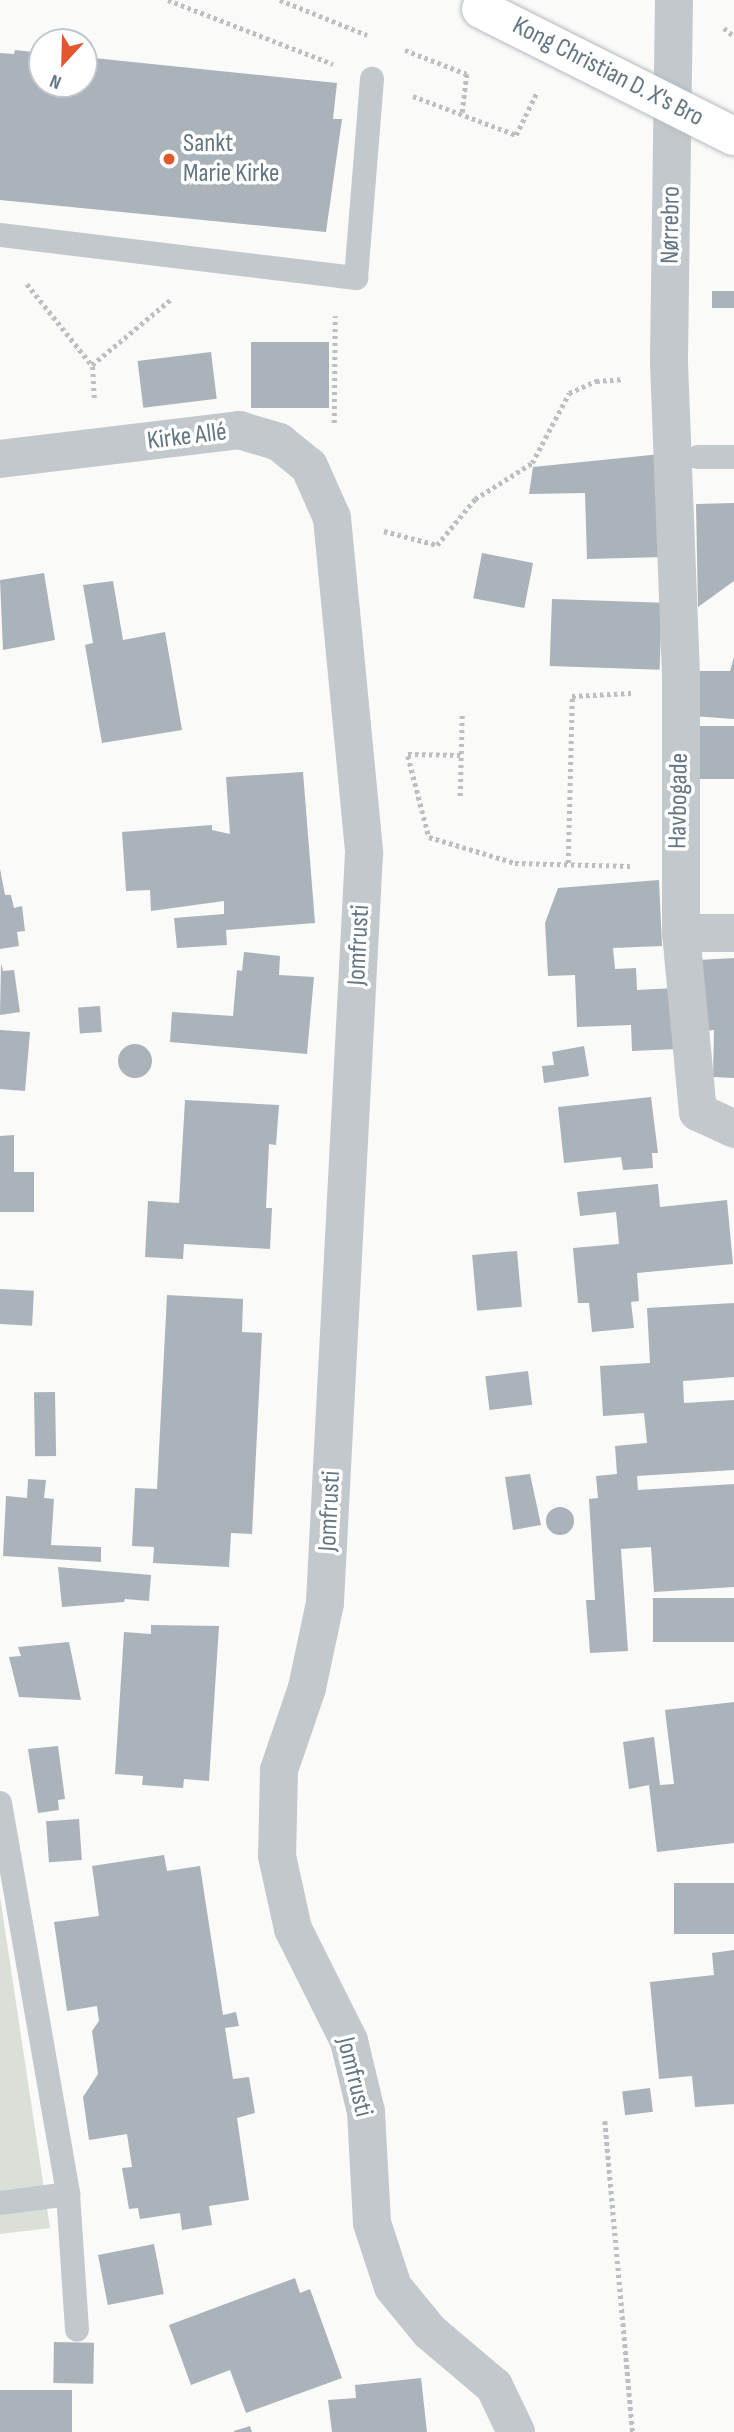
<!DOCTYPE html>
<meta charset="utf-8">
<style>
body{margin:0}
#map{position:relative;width:734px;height:2432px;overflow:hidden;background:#fafaf8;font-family:"Sofia Sans Condensed",sans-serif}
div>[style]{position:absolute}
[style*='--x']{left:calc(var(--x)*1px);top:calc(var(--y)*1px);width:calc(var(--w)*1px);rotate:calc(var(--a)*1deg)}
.green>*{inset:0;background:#dadfd7}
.building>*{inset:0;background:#aab3b9;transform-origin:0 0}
.round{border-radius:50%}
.path>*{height:4.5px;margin-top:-2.25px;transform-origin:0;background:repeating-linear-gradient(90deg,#bbbfc2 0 3.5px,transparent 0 7px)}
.lane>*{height:24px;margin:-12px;padding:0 12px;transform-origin:12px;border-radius:12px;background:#c3c8cc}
.street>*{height:38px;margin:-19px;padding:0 19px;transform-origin:19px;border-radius:19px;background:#c3c8cc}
.bridges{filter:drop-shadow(0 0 2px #b3babf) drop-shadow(0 0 2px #b3babf)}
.secondary-bridge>*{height:38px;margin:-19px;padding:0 19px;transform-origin:19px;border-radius:19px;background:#fff}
.dots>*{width:19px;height:19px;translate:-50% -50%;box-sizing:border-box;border:4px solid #fff;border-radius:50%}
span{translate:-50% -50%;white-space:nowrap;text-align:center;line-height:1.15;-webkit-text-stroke:7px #fff;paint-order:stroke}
.street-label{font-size:26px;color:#657683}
.poi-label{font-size:26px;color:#657683}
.left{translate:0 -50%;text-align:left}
.north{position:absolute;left:28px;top:28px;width:70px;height:70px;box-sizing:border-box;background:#fff;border:2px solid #c1c8cd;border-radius:50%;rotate:202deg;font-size:19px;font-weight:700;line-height:28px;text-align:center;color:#657683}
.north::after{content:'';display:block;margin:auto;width:24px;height:32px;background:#e4572e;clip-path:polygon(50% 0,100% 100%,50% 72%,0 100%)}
</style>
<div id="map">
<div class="green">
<div style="clip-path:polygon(0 1897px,50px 2228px,0 2234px)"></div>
</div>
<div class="building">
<div style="clip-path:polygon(15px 50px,42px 53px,42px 84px,84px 84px,84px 57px,337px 83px,333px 119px,342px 119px,326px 232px,0 200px,0 53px,14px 54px)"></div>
<div style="left:734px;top:291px;width:17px;height:22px;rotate:90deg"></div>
<div style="left:329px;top:342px;width:66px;height:78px;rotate:90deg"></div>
<div style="left:211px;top:352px;width:47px;height:74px;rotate:83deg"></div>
<div style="clip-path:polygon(661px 454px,663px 557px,587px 559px,585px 493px,529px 494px,533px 467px)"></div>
<div style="clip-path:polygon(734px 503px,734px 581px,698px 607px,696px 504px)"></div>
<div style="left:482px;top:553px;width:52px;height:46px;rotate:11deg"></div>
<div style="clip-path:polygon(44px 573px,55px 640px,3px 650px,0 580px)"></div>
<div style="clip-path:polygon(113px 581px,123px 640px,165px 632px,182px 730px,102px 743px,85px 645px,93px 643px,83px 585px)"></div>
<div style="left:552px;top:599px;width:110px;height:67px;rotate:2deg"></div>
<div style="clip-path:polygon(734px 657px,734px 719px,692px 716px,694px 671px,730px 671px)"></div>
<div style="left:734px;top:726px;width:53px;height:39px;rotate:90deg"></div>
<div style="clip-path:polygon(303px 772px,315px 923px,226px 930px,227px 945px,177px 948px,174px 918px,224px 914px,224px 901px,151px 911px,150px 890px,126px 891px,122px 832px,212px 825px,212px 830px,230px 834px,226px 777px)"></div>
<div style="clip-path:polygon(0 869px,5px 895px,11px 895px,14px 908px,22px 906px,25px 931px,17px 932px,19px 946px,0 949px)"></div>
<div style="clip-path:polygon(659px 880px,662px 946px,613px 948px,615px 969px,636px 968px,637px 990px,675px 988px,678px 1049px,632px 1051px,631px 1025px,577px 1027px,575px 975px,548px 976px,545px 923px,558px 888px)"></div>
<div style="clip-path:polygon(244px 952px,280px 956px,279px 975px,314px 977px,307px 1054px,170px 1042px,172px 1012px,233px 1016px,237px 970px,242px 971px)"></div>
<div style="clip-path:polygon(734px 958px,734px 1078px,713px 1077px,714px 1030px,702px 1031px,698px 960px)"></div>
<div style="clip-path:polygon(1px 963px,3px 971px,14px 970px,20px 1012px,0 1015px)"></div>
<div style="left:100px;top:1006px;width:26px;height:22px;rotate:86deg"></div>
<div style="clip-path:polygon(0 1030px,30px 1032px,25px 1091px,0 1089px)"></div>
<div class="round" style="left:118px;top:1044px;width:34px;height:34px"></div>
<div style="clip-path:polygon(584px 1046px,589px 1076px,544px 1083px,542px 1066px,554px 1065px,552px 1052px)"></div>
<div style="clip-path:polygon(651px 1097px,658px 1153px,652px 1153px,653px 1168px,623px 1170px,621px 1157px,564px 1163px,558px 1107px)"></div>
<div style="clip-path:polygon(185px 1100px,279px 1105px,276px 1145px,269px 1144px,266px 1208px,272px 1208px,270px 1249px,184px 1244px,183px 1259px,145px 1257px,148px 1201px,179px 1203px)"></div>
<div style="clip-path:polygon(14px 1135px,14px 1172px,34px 1172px,34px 1212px,0 1212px,0 1136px)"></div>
<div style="clip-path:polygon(658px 1184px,660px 1207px,727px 1200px,733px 1264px,637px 1273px,639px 1301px,631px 1302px,634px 1328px,592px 1332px,589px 1303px,578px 1303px,573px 1248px,619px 1244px,616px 1212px,580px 1216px,577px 1192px)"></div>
<div style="left:517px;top:1251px;width:56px;height:45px;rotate:85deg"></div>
<div style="left:0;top:1289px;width:34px;height:35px;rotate:3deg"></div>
<div style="clip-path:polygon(167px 1295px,243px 1299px,242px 1332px,262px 1333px,252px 1534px,231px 1533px,229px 1567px,153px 1563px,154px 1547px,132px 1546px,135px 1488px,157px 1489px)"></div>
<div style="clip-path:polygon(734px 1303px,734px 1377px,683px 1381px,684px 1403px,734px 1400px,734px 1470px,637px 1476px,638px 1490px,734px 1484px,734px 1587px,654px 1592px,651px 1547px,621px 1549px,628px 1651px,590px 1653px,586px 1600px,595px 1600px,589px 1499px,598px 1498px,596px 1476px,617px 1474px,615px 1446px,647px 1443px,644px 1413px,603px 1416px,600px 1366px,650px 1363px,647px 1308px)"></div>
<div style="left:528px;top:1371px;width:34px;height:43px;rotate:83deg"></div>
<div style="left:55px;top:1392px;width:64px;height:21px;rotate:89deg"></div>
<div style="clip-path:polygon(530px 1474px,541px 1525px,513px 1530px,505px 1477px)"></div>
<div style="clip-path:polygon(28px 1479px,46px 1480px,44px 1498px,54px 1499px,51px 1545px,101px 1547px,101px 1562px,3px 1556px,6px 1496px,27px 1498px)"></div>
<div class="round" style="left:546px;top:1507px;width:28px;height:28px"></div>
<div style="clip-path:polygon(58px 1567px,151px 1575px,149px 1601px,125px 1599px,124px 1602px,62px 1607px)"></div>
<div style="left:734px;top:1598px;width:44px;height:81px;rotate:90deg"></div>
<div style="clip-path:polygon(151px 1625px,219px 1626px,209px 1781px,184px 1779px,183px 1788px,142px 1785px,143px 1776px,115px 1774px,124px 1632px,151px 1634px)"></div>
<div style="clip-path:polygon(69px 1642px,81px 1700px,19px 1697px,9px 1657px,21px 1656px,18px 1647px)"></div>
<div style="clip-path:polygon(734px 1702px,734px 1843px,657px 1852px,649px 1785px,629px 1789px,623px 1742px,654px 1737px,660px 1785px,674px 1784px,665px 1710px)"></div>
<div style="clip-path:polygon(58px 1746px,65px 1799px,58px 1800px,59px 1810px,38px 1813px,28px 1749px)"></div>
<div style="left:79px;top:1819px;width:41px;height:33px;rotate:86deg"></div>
<div style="clip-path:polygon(164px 1855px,167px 1871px,200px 1866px,223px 2015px,236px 2012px,239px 2026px,225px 2028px,233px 2079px,249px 2077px,255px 2113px,237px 2118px,249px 2200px,209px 2206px,212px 2225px,182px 2230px,180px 2213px,140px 2219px,138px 2208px,129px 2209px,122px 2168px,132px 2167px,127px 2134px,89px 2140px,83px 2097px,98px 2074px,92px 2031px,99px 2021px,97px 2006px,67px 2011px,54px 1922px,99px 1916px,92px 1866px)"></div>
<div style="left:734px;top:1883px;width:51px;height:60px;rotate:90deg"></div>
<div style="clip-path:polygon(734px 1950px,734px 2104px,695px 2107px,692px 2076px,659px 2079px,650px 1982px,714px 1975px,712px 1953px)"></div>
<div style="left:650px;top:2088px;width:24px;height:28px;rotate:83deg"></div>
<div style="left:154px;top:2244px;width:51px;height:57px;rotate:79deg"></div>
<div style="clip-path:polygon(295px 2278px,300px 2293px,310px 2289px,342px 2378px,246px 2413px,230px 2370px,191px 2385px,169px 2325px)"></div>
<div style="left:54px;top:2342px;width:40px;height:41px;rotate:1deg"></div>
<div style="clip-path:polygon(421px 2378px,427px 2432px,332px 2432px,328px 2400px,356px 2398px,355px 2385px)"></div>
<div style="left:0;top:2390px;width:72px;height:42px"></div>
<div style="clip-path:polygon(250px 2426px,252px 2432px,234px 2432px,234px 2431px)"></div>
</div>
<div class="path">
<div style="--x:168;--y:0;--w:177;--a:21.2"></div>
<div style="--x:280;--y:0;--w:94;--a:21.9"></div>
<div style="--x:724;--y:28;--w:13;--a:39"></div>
<div style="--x:405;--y:50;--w:66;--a:21.2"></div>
<div style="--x:467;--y:74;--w:42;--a:96.8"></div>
<div style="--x:413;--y:96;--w:110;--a:20.7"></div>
<div style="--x:516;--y:135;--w:46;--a:-64"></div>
<div style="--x:27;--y:284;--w:104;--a:51.3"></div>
<div style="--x:94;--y:398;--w:33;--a:-93"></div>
<div style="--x:92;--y:365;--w:102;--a:-39.8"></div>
<div style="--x:334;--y:423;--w:107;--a:-89.5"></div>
<div style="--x:384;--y:531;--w:55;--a:14.8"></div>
<div style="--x:437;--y:545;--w:60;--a:-50.4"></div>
<div style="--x:475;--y:499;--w:67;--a:-32.3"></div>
<div style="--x:532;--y:463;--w:79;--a:-62.1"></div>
<div style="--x:569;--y:393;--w:30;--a:-24"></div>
<div style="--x:596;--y:381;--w:26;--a:-4"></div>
<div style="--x:408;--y:754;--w:53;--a:1.1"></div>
<div style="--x:408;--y:756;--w:84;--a:75.5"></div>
<div style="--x:429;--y:837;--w:90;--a:16.8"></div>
<div style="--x:515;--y:863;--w:115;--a:1.5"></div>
<div style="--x:460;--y:796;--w:82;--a:-88.6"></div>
<div style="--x:568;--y:863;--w:167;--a:-88.6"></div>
<div style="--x:572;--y:696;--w:59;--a:-2.9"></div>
<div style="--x:605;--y:2121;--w:312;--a:84.9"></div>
</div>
<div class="lane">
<div style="--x:0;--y:235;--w:359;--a:6.9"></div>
<div style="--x:356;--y:278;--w:200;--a:-85.4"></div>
<div style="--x:698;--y:457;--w:36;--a:0"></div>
<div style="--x:0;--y:1803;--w:397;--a:80.1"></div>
<div style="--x:0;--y:2203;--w:69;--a:-7.5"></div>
<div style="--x:68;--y:2194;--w:136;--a:86.2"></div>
</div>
<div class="street">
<div style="--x:674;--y:0;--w:363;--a:90.8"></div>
<div style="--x:669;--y:363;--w:312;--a:87.8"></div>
<div style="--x:681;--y:675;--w:258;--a:90"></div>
<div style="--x:681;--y:933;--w:180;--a:84.6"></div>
<div style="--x:698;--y:1112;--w:40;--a:25"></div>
<div style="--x:0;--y:459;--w:241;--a:-6.9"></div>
<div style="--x:239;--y:430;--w:42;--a:16.7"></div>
<div style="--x:279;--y:442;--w:38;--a:39"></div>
<div style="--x:309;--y:466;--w:57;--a:66.1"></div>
<div style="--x:332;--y:518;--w:337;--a:84.5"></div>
<div style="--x:364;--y:853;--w:751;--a:92.98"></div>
<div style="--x:325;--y:1603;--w:87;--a:102"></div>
<div style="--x:307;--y:1688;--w:87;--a:108.9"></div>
<div style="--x:279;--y:1770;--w:86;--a:91.3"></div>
<div style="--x:277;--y:1856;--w:75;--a:77.6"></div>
<div style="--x:293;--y:1929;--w:125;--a:63.4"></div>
<div style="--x:349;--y:2041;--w:73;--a:76.5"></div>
<div style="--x:366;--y:2112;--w:111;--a:86.9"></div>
<div style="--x:372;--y:2223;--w:67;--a:71.8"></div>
<div style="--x:393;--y:2287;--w:58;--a:50.6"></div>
<div style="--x:430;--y:2332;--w:84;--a:40.2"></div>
<div style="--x:494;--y:2386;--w:51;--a:64.4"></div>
<div style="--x:681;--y:933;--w:53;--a:0"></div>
</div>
<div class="bridges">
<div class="secondary-bridge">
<div style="--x:481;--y:9;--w:283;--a:26.7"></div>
</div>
</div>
<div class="dots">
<div style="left:169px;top:159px;background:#e4572e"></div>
</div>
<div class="street-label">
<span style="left:608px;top:72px;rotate:27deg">Kong Christian D. X's Bro</span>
<span style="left:671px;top:225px;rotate:-89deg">Nørrebro</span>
<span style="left:187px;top:437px;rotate:-7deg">Kirke Allé</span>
<span style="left:679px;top:801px;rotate:-89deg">Havbogade</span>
<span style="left:359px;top:945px;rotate:-87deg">Jomfrusti</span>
<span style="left:330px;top:1511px;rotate:-87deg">Jomfrusti</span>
<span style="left:354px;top:2077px;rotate:76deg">Jomfrusti</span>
</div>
<div class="poi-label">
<span class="left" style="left:183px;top:159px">Sankt<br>Marie Kirke</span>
</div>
<div class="north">N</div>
</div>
